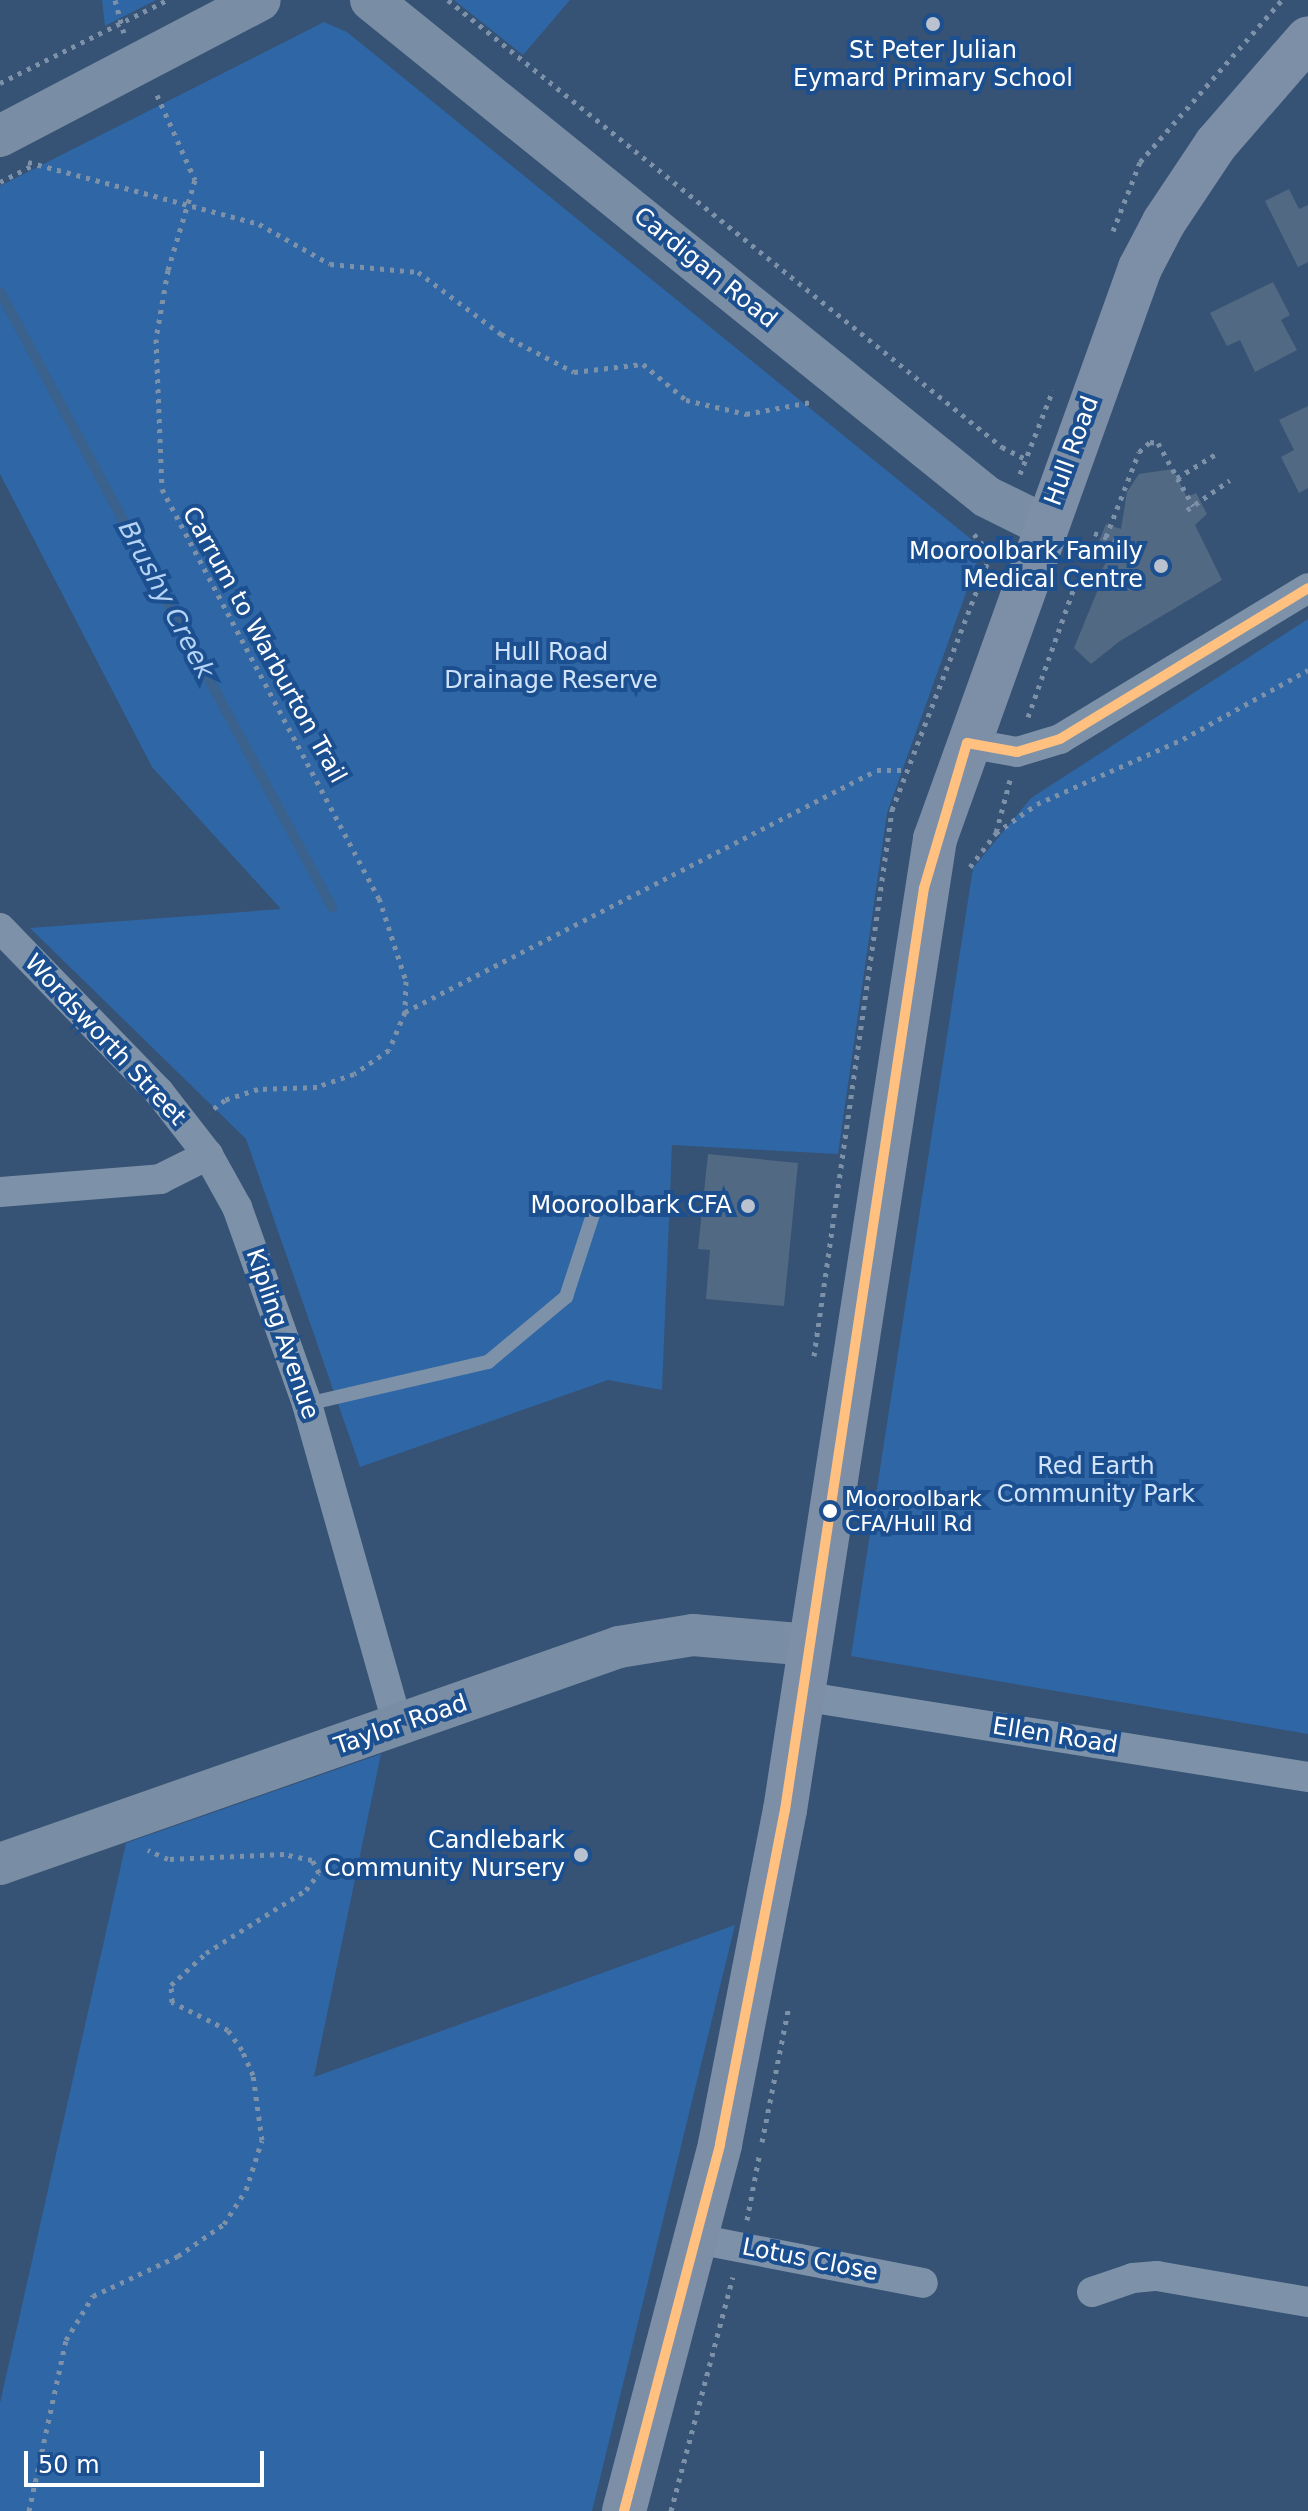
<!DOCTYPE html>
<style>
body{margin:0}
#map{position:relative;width:1308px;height:2511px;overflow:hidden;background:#365274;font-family:"DejaVu Sans",sans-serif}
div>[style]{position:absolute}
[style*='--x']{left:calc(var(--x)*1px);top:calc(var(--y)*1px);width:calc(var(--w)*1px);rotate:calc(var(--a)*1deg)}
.green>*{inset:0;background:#2f66a5}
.stream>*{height:10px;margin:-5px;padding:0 5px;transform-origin:5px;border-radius:5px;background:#3b618d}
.building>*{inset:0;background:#526984}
.path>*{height:5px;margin-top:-2.5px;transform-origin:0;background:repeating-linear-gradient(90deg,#7d92a8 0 4px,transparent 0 10px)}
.lane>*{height:14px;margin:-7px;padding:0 7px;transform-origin:7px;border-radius:7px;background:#7d92a8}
.street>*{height:30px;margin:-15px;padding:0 15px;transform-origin:15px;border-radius:15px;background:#7d92a8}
.secondary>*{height:42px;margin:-21px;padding:0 21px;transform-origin:21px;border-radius:21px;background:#798da4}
.primary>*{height:44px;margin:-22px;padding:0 22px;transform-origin:22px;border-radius:22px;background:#7d8ea7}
.bus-1>*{height:10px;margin:-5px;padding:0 5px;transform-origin:5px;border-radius:5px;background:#ffc080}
.dots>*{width:22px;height:22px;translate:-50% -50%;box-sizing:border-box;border:4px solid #1b4f8f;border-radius:50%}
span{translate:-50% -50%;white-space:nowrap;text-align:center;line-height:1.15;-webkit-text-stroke:8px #1b4f8f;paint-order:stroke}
.bus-label{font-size:22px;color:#fff}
.left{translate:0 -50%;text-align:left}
.poi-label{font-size:24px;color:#fff}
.right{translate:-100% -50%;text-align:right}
.street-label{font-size:24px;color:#fff}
.park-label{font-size:24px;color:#cfe3fa}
.water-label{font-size:26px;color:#b5d3f5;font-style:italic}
.scale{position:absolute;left:24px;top:2451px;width:240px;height:36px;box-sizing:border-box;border:4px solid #fff;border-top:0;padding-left:10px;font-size:24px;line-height:28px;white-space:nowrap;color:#fff;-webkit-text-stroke:6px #1b4f8f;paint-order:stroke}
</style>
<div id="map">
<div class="green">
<div style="clip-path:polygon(102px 0,156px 0,105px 26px)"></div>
<div style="clip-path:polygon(454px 0,570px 0,523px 55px)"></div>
<div style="clip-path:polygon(324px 22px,347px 32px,982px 548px,887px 813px,838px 1154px,672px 1145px,662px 1390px,608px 1380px,360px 1467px,246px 1139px,30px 928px,281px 909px,152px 767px,0 474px,0 186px)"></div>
<div style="clip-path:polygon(1308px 619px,1308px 1734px,851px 1656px,973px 868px,1031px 798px)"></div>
<div style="clip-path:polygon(381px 1754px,314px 2077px,735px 1925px,592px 2511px,0 2511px,0 2403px,126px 1843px)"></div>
</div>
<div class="stream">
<div style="--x:0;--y:292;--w:699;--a:61.64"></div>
</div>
<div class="building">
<div style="clip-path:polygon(1289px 189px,1299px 209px,1308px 205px,1308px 262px,1298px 267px,1265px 201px)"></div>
<div style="clip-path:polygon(1273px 282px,1290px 315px,1281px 320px,1297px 350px,1255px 372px,1240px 340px,1227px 346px,1210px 313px)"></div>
<div style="clip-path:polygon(1308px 406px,1308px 488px,1299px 493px,1281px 457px,1294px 450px,1279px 420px)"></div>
<div style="clip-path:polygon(1173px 469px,1187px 497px,1196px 493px,1207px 514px,1195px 525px,1222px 580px,1120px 641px,1091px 664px,1074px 648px,1099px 587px,1093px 585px,1112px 552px,1097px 546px,1106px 524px,1121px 529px,1127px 492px,1139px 474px)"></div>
<div style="clip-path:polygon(708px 1154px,798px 1163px,784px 1306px,706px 1299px,710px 1250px,698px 1249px)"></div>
</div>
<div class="path">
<div style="--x:115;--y:0;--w:34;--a:75"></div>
<div style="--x:448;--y:0;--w:712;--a:38.9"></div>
<div style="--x:1002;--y:447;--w:27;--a:27"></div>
<div style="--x:0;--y:83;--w:186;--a:-26.4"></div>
<div style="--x:157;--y:95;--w:93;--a:65.9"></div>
<div style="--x:195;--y:180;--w:94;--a:106.7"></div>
<div style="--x:168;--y:270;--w:70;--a:99.9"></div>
<div style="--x:156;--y:339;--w:150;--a:87.7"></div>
<div style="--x:162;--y:489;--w:463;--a:62.1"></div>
<div style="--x:379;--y:898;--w:87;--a:72"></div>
<div style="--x:406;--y:981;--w:31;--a:92"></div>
<div style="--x:405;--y:1012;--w:41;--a:112.8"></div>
<div style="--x:389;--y:1050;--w:42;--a:145.6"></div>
<div style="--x:354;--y:1074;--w:39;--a:161"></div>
<div style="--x:317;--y:1087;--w:59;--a:178.1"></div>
<div style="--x:258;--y:1089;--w:35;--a:162"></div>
<div style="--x:225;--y:1100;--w:20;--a:143"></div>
<div style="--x:28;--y:162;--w:239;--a:15"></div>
<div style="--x:259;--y:224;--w:81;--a:29.4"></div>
<div style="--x:330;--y:264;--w:88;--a:5.2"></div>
<div style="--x:418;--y:272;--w:104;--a:36.8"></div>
<div style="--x:501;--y:334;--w:82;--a:27.5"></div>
<div style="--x:574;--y:372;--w:69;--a:-6.6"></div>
<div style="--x:643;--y:364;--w:56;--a:39.9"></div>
<div style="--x:686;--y:400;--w:62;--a:13.1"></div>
<div style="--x:746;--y:414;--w:66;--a:-10.5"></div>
<div style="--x:0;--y:182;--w:35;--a:-27"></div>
<div style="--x:1113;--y:231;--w:74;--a:-68.6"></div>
<div style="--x:1140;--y:162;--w:215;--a:-48.8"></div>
<div style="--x:1020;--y:474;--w:90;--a:-68.6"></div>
<div style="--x:1177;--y:478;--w:46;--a:-31.6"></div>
<div style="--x:1187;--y:510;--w:52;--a:-34.9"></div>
<div style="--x:1094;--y:533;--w:30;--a:20"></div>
<div style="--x:974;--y:534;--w:33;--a:51"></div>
<div style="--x:1106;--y:537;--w:91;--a:-68.8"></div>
<div style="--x:1139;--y:452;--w:15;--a:-42"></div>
<div style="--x:1150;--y:442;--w:8;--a:7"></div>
<div style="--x:1158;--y:443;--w:72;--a:60.9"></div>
<div style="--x:1028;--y:717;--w:137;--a:-70.4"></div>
<div style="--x:1074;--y:588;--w:9;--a:-162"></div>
<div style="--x:1010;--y:780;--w:55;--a:104.8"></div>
<div style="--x:996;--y:833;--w:50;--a:-35.3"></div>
<div style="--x:1037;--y:804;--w:160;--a:-24"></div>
<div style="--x:1183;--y:739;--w:143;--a:-28.9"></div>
<div style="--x:970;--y:867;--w:43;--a:-52.6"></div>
<div style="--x:405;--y:1012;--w:530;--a:-27.14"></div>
<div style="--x:877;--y:770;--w:27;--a:0"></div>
<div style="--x:814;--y:1356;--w:552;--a:-81.87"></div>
<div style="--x:892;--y:810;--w:289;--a:-68.9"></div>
<div style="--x:762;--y:2142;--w:139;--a:-78.8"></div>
<div style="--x:747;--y:2220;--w:69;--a:-79.2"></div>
<div style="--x:29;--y:2511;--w:175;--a:-77.8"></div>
<div style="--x:66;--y:2340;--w:52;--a:-58.5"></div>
<div style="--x:93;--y:2296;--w:94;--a:-25.2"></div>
<div style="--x:178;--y:2256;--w:56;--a:-34.8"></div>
<div style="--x:224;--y:2224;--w:40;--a:-57.1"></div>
<div style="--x:246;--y:2190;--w:52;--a:-72.3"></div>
<div style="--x:262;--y:2140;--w:66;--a:-97.9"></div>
<div style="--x:253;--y:2075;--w:27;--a:-114"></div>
<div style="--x:242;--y:2050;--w:24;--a:-125"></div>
<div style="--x:228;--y:2030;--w:63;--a:-153.4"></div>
<div style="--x:172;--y:2002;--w:17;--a:-93"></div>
<div style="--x:171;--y:1985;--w:47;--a:-42.4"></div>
<div style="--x:206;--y:1953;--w:118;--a:-32.2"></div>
<div style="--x:306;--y:1890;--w:21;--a:-53"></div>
<div style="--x:319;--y:1873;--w:15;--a:-118"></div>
<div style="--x:312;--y:1860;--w:29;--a:-168"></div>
<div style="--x:284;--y:1854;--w:116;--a:177.5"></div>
<div style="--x:168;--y:1859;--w:22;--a:-156"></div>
<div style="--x:671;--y:2511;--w:242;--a:-75.2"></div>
</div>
<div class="lane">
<div style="--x:307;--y:1404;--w:186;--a:-13.1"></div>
<div style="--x:488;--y:1362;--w:102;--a:-39.8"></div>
<div style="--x:566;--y:1297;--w:97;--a:-71.9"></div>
</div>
<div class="street">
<div style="--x:967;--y:743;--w:51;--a:10.2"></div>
<div style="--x:1017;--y:752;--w:45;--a:-16.8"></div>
<div style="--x:1060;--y:739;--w:290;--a:-31.3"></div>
<div style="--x:0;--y:928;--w:228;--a:45.9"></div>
<div style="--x:159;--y:1092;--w:80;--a:52.1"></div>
<div style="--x:208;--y:1155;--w:60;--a:60.9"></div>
<div style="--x:237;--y:1207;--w:209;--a:70.4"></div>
<div style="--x:307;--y:1404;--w:335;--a:74.2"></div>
<div style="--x:0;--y:1192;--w:161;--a:-4.6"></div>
<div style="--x:160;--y:1179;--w:54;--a:-26.6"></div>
<div style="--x:801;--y:1696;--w:513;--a:9.08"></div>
<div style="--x:697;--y:2239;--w:230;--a:11"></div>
<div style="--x:1092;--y:2292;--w:43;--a:-18.9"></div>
<div style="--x:1133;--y:2278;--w:24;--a:-5"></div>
<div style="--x:1157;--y:2276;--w:153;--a:9.8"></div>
</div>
<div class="secondary">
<div style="--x:371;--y:0;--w:791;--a:38.9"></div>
<div style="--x:987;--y:497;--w:66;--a:26.2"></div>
<div style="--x:0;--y:136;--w:293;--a:-27.6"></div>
<div style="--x:0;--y:1864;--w:656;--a:-19.32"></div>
<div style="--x:619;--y:1647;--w:75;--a:-9.2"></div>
<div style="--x:693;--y:1635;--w:117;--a:4.9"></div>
</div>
<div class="primary">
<div style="--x:624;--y:2511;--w:379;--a:-75.3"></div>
<div style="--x:720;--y:2144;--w:340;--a:-79"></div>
<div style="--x:785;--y:1810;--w:983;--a:-81.22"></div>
<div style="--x:935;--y:839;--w:607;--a:-70.25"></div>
<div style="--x:1140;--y:268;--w:52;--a:-62.4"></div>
<div style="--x:1164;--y:222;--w:94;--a:-56.3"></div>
<div style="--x:1216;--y:144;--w:140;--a:-49"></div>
</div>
<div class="bus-1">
<div style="--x:967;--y:743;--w:51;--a:10.2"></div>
<div style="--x:1017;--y:752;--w:45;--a:-16.8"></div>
<div style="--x:1060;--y:739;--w:290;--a:-31.3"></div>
<div style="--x:624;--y:2511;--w:379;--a:-75.3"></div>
<div style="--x:720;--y:2144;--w:340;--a:-79"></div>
<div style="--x:785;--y:1810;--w:932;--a:-81.43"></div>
<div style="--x:924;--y:888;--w:151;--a:-73.5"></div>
</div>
<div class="dots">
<div style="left:933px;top:24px;background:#b9c2ce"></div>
<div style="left:1161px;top:566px;background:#b9c2ce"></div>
<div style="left:748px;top:1206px;background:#b9c2ce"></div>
<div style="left:830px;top:1511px;background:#fff"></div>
<div style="left:581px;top:1855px;background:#b9c2ce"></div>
</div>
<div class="bus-label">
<span class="left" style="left:845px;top:1511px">Mooroolbark<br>CFA/Hull Rd</span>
</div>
<div class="poi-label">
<span style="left:933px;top:65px">St Peter Julian<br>Eymard Primary School</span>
<span class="right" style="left:1143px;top:566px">Mooroolbark Family<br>Medical Centre</span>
<span class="right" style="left:732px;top:1206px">Mooroolbark CFA</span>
<span class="right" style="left:565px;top:1855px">Candlebark<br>Community Nursery</span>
</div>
<div class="street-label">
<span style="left:705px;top:268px;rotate:39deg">Cardigan Road</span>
<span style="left:1072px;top:451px;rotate:-70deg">Hull Road</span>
<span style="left:264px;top:645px;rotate:61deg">Carrum to Warburton Trail</span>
<span style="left:105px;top:1040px;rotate:47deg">Wordsworth Street</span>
<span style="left:282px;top:1334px;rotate:71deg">Kipling Avenue</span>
<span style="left:401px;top:1725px;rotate:-19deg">Taylor Road</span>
<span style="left:1055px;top:1736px;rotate:9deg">Ellen Road</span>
<span style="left:810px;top:2260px;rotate:11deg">Lotus Close</span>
</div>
<div class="park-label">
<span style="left:551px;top:667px">Hull Road<br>Drainage Reserve</span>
<span style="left:1096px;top:1481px">Red Earth<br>Community Park</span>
</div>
<div class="water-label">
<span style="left:166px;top:600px;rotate:62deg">Brushy Creek</span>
</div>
<div class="scale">50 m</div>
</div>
